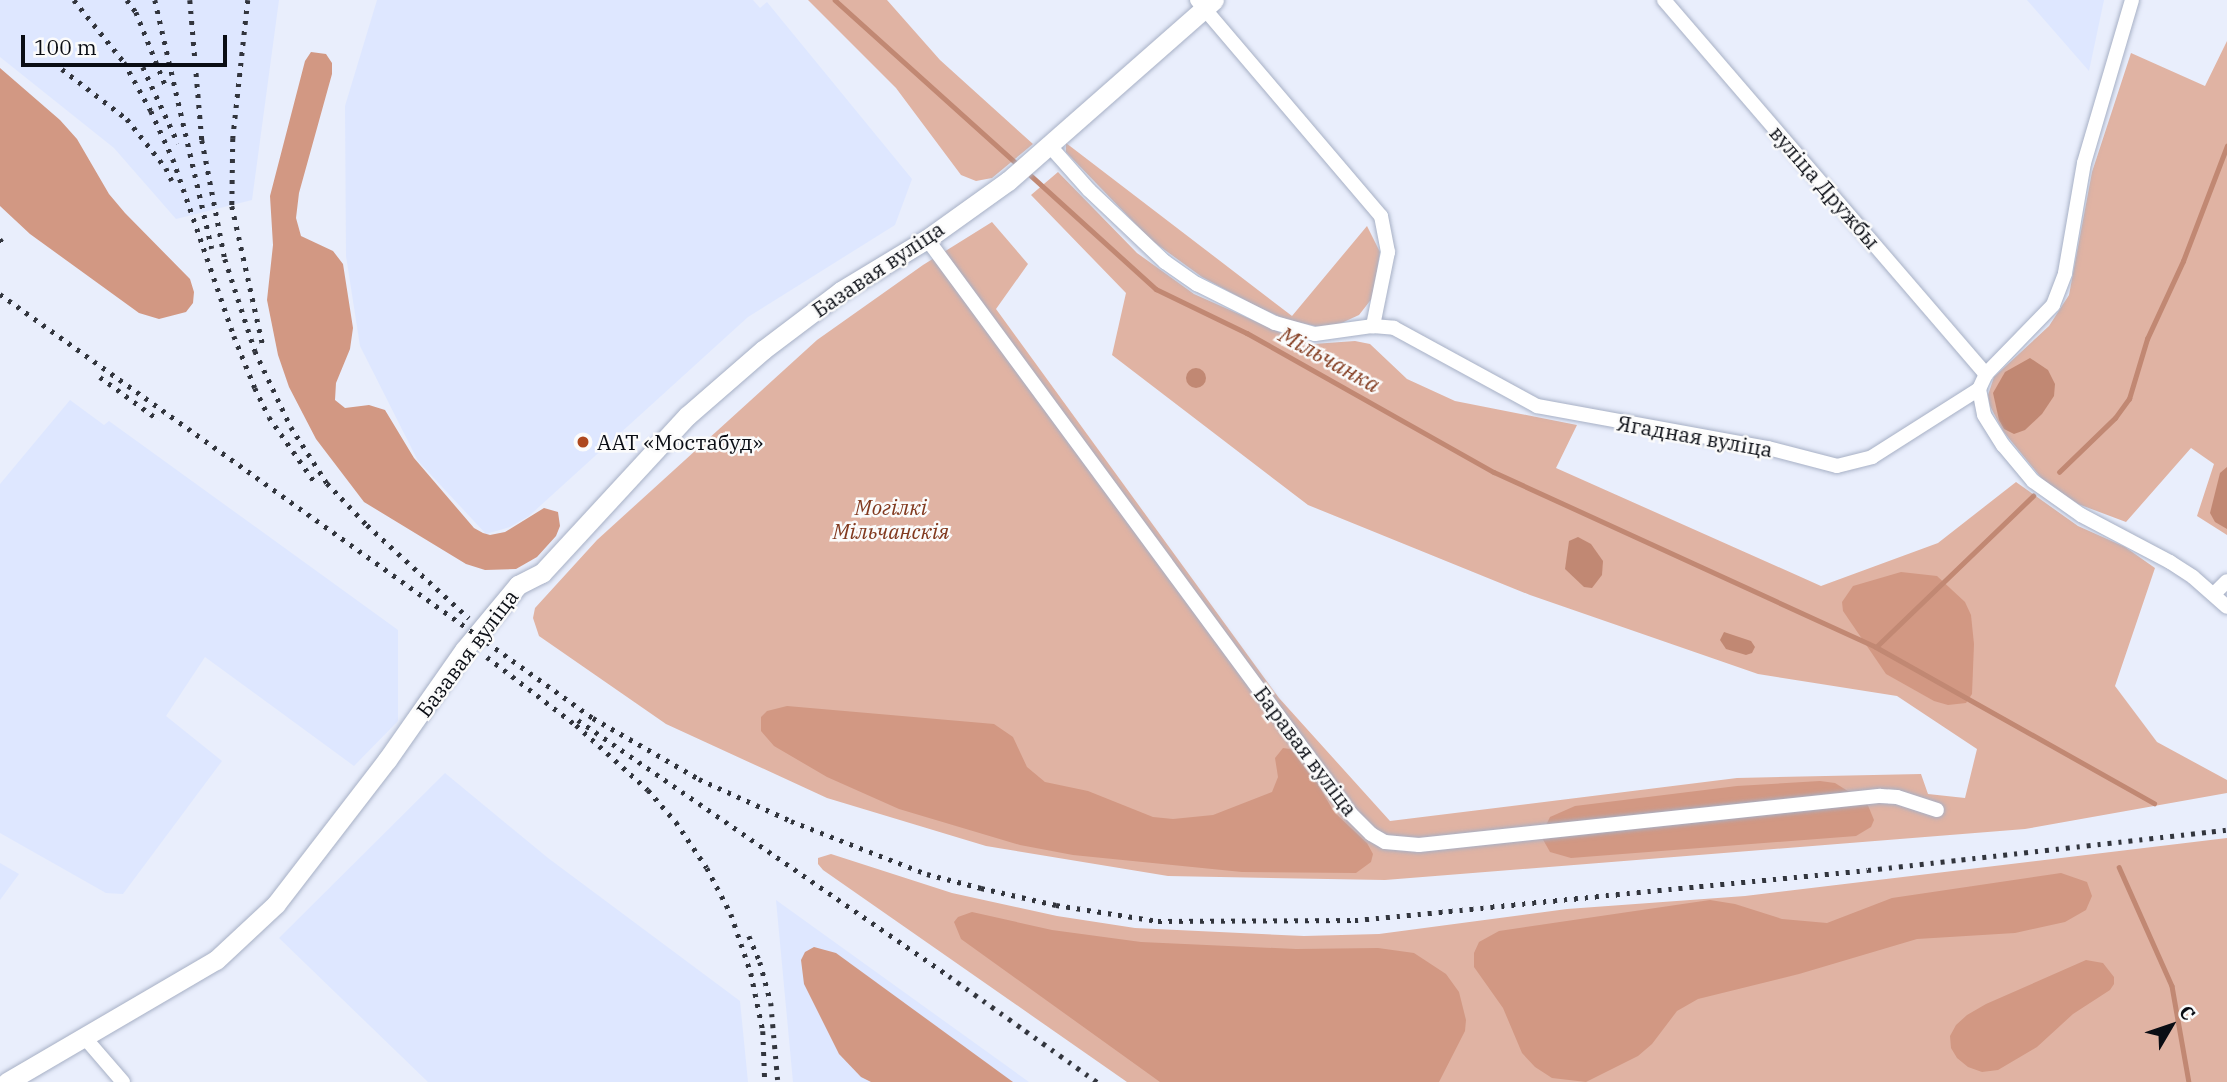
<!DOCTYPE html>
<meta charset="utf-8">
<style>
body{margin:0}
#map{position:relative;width:2227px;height:1082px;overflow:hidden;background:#e9eefc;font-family:"IBM Plex Serif",serif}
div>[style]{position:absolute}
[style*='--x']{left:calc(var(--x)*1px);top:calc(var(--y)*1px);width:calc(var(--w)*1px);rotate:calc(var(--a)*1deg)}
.built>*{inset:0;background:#dee7ff}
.green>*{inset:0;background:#e0b3a3}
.forest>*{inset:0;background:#d29883}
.water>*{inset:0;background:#c18873}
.round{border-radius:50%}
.stream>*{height:4.5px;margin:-2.25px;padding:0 2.25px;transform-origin:2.25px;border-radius:2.25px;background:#c18873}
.roads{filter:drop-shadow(0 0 2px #a7b0c5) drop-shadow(0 0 2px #a7b0c5)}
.street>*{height:14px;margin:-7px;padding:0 7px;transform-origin:7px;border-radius:7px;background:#fff}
.secondary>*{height:19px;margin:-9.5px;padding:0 9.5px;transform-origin:9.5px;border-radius:9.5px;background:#fff}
.rail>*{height:4.5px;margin-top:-2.25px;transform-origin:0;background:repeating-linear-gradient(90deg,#32353d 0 3.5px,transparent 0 10.5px)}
.dots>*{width:19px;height:19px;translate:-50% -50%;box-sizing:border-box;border:4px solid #fbfbfb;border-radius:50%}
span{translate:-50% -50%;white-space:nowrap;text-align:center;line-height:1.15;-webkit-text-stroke:5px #fbfbfb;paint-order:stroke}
.street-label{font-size:21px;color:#0a0d14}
.poi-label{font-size:21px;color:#0a0d14}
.left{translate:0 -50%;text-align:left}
.park-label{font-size:21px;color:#81391e;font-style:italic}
.water-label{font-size:23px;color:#843d21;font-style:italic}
.north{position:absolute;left:2136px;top:991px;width:70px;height:70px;-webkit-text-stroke:5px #fbfbfb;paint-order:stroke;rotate:51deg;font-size:19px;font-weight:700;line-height:28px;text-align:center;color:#0a0d14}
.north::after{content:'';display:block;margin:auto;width:24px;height:32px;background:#0a0d14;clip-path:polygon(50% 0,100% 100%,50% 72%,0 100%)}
.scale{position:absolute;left:21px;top:35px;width:206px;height:32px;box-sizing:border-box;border:4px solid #0a0d14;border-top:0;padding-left:9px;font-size:21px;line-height:24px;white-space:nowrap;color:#0a0d14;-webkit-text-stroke:5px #fbfbfb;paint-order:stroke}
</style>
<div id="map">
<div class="built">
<div style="clip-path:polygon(0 0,279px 0,252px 200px,176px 219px,114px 148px,0 57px)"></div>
<div style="clip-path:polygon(377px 0,753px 0,760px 8px,767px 2px,912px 179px,895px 225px,748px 317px,529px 516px,510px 527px,486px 534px,418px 461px,360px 346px,346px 256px,345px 106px)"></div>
<div style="clip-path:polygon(2027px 0,2104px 0,2089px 71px)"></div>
<div style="clip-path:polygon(70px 400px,104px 425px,109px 421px,398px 630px,398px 721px,354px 766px,205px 657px,166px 716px,222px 761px,123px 894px,106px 893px,0 833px,0 484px)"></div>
<div style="clip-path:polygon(445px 773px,548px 858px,740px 1001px,748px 1082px,428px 1082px,279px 938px)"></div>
<div style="clip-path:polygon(0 863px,19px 874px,0 900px)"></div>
<div style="clip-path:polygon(776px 900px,1029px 1082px,793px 1082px)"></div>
</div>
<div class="green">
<div style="clip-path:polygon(808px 0,887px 0,940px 60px,1033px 144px,992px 178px,976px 181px,961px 175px,896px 88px)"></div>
<div style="clip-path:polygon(2227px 41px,2227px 535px,2197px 516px,2214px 464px,2191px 448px,2126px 522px,2078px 504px,2043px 480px,2003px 431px,1990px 406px,1988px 395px,1994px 377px,2049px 326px,2069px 295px,2092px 172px,2131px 53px,2205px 86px)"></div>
<div style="clip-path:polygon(1066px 143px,1292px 316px,1367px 226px,1380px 252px,1373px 297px,1359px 315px,1335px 326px,1320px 327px,1287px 320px,1256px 306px,1202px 277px,1151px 240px,1066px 152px)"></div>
<div style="clip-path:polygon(1058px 172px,1137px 253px,1194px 294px,1297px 340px,1313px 344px,1355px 341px,1370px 344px,1407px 379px,1455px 401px,1577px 425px,1556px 468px,1821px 586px,1938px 543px,2016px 482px,2078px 526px,2125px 547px,2155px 568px,2115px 686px,2157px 742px,2227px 780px,2227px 793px,2025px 829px,1385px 880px,1168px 876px,986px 846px,827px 798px,666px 724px,539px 636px,533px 618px,535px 608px,597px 540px,817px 340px,923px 265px,992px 222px,1028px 264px,996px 309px,1279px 698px,1390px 821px,1737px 778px,1921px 774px,1928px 794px,1965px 798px,1977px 749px,1897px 696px,1758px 674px,1530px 595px,1308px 505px,1112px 355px,1126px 293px,1031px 195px)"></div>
<div style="clip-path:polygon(2227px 838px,2227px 1082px,1127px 1082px,823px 870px,818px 864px,818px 858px,831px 854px,952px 893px,1057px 916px,1135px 928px,1304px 936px,1379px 934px,1567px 909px,1745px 896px)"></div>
</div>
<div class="forest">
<div style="clip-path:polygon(311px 52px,326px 54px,332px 63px,332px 74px,299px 193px,296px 218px,301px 236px,333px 251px,343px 264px,353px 328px,350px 349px,336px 383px,335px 400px,345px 408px,369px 405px,385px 410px,414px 458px,474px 528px,483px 533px,490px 535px,505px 532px,544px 508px,558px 512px,560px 526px,556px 536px,537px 557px,516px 569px,485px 570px,466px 564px,364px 502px,316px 439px,289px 387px,278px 355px,267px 300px,273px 245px,270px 196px,305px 61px)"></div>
<div style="clip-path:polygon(0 68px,60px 120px,77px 139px,109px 194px,125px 213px,190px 279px,194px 292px,193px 303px,186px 312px,159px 319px,139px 313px,30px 234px,0 206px)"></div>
<div style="clip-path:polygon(1901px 572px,1937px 576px,1965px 602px,1971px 615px,1974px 644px,1972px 694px,1966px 703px,1948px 705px,1934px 701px,1886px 674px,1843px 611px,1842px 602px,1853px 586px)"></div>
<div style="clip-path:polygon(787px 706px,994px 724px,1013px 737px,1027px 767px,1045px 782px,1088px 791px,1153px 817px,1173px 819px,1213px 815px,1272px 792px,1278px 777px,1275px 758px,1283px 748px,1290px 749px,1305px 762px,1334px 812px,1367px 843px,1373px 854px,1371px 862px,1356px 873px,1242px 872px,1073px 855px,1020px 845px,899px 809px,827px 777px,774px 746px,761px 731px,761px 717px,767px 711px)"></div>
<div style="clip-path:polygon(1820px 781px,1835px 783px,1867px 803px,1874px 820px,1871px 827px,1856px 836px,1571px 858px,1550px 852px,1541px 836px,1550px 817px,1575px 806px,1737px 786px)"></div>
<div style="clip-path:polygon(2061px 873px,2087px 882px,2092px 896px,2086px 910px,2065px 922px,2015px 933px,1917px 939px,1799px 974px,1698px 999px,1677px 1011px,1652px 1044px,1638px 1056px,1586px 1082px,1552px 1078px,1535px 1067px,1522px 1053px,1503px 1008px,1474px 967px,1474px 953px,1479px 942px,1499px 931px,1710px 900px,1735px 904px,1782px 919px,1827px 923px,1892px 898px)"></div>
<div style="clip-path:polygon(972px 912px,1052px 930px,1141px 942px,1296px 949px,1378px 948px,1414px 953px,1446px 974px,1459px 992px,1466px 1020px,1465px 1031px,1439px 1082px,1160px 1082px,961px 939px,954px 922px,958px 917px)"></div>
<div style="clip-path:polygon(814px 947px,836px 953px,1013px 1082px,871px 1082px,861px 1077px,839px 1054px,804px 984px,801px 960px,805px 952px)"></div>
<div style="clip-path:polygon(2086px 960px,2103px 963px,2114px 977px,2114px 984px,2110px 990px,2073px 1014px,2037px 1047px,1998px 1070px,1982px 1072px,1968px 1067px,1957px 1058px,1951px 1048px,1950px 1036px,1956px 1025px,1967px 1015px,1986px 1004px)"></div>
</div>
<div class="water">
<div style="clip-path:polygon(2030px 358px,2048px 370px,2055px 384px,2054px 396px,2042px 414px,2025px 430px,2014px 434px,2004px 429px,1999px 420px,1993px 393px,2005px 372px)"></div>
<div class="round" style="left:1186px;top:368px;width:20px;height:20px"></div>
<div style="clip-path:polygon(2227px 467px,2227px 529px,2215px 522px,2210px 513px,2220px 473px)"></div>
<div style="clip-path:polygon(1578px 537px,1591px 544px,1603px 561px,1602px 575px,1592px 588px,1584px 587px,1565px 569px,1569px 541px)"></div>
<div style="clip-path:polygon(1724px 632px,1751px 641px,1755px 647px,1752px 653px,1746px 655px,1726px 649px,1720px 640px)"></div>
</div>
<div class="stream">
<div style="--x:835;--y:0;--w:245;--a:42"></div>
<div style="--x:1027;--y:172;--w:174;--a:42.2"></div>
<div style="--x:1156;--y:289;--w:101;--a:25.8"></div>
<div style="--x:1247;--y:333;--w:283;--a:29.4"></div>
<div style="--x:1494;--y:472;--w:420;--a:24.6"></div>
<div style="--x:1876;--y:647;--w:319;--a:29.3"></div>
<div style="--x:2059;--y:472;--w:78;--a:-44"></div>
<div style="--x:2115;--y:418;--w:24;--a:-54"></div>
<div style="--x:2129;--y:399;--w:63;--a:-73.3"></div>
<div style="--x:2147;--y:339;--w:86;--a:-65.2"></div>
<div style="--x:2183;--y:261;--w:123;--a:-69.1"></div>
<div style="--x:1876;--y:647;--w:218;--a:-43.9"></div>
<div style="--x:2119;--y:867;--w:130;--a:66"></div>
<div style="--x:2172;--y:986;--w:97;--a:80"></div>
</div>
<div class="roads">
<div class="street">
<div style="--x:1197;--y:0;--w:284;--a:49.6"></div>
<div style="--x:1381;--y:216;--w:37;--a:79"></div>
<div style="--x:1388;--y:252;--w:76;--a:101.5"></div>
<div style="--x:1664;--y:0;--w:494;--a:49.3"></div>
<div style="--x:1049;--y:145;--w:60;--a:48.4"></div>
<div style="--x:1089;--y:190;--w:105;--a:43.5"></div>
<div style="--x:1165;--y:262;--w:39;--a:35"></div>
<div style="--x:1197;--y:284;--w:87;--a:26.6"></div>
<div style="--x:1275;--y:323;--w:41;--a:15.4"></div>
<div style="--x:1315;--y:334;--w:59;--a:-7.9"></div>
<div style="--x:1373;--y:326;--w:21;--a:5"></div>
<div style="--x:1394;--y:328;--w:163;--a:28.6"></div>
<div style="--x:1537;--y:406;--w:235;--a:10.3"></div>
<div style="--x:1768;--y:448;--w:71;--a:14.6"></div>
<div style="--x:1837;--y:466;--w:36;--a:-14"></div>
<div style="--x:1872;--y:457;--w:127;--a:-32.4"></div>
<div style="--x:1979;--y:389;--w:17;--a:-65"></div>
<div style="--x:1986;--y:374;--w:96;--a:-45.8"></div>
<div style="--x:2053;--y:305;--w:34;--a:-69"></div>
<div style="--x:2065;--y:273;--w:112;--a:-80.2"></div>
<div style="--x:2084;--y:163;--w:170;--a:-73.6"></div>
<div style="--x:927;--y:239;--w:714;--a:53.6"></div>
<div style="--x:1351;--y:814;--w:28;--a:45"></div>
<div style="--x:1371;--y:834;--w:16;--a:30"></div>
<div style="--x:1385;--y:842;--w:34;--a:5"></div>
<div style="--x:1419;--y:845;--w:464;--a:-6.1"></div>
<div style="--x:1880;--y:796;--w:17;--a:3"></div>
<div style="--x:1897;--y:797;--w:42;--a:18"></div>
<div style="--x:1979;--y:389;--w:26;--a:79"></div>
<div style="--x:1984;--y:415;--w:36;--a:58"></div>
<div style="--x:2003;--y:445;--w:47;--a:50.2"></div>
<div style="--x:2033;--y:481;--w:59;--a:35.3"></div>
<div style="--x:2081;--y:515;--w:101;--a:27.8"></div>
<div style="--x:2170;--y:562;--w:27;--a:33"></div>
<div style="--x:2193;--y:577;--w:45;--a:41.4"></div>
<div style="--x:2214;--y:594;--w:18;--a:-45"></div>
<div style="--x:85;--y:1038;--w:58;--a:49.2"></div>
</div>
<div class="secondary">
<div style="--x:7;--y:1082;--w:242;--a:-30.3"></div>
<div style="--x:216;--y:960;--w:82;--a:-43"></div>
<div style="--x:276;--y:904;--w:182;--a:-52.4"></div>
<div style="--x:387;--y:760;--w:134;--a:-55"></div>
<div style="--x:464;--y:650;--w:85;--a:-50.3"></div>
<div style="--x:518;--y:585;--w:27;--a:-27"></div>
<div style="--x:542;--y:573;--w:214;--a:-47.3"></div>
<div style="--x:687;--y:416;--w:101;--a:-41"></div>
<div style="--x:763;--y:350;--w:98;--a:-37.1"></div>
<div style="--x:841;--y:291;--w:100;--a:-31.2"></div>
<div style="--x:927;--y:239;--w:100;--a:-35.6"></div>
<div style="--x:1008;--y:181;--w:274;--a:-41.3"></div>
</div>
</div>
<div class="rail">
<div style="--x:74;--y:0;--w:80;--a:51.1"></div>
<div style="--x:124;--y:62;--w:56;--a:61.1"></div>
<div style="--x:151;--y:111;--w:53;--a:65.4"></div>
<div style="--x:173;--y:159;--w:187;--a:71"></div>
<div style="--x:234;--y:336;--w:56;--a:68"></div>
<div style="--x:255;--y:388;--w:32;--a:64"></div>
<div style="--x:269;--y:417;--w:78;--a:54.9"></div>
<div style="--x:127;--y:0;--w:15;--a:53"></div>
<div style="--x:136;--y:12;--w:83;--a:68.1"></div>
<div style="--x:155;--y:0;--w:255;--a:77.1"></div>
<div style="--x:190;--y:0;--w:141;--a:85.1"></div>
<div style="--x:202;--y:140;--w:121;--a:79.1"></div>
<div style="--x:225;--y:259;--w:97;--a:71.9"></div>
<div style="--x:255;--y:351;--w:84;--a:64.7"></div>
<div style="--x:291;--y:427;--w:67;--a:57.3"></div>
<div style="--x:327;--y:483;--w:58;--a:46.4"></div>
<div style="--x:367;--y:525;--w:138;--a:42.4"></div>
<div style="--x:248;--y:0;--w:139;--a:96.2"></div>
<div style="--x:233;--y:138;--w:68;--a:90.8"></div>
<div style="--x:232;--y:206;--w:143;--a:77.5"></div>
<div style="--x:143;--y:67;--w:84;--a:65.3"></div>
<div style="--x:62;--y:69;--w:82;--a:37.6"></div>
<div style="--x:127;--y:119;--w:63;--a:51.5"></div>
<div style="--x:166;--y:168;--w:14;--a:65"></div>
<div style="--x:0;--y:239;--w:4;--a:56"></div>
<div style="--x:0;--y:294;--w:729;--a:35.57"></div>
<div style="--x:593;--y:718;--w:122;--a:29.9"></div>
<div style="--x:699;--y:779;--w:101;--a:24.5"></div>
<div style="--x:791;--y:821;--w:146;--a:21.3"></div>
<div style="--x:927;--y:874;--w:56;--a:14.5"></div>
<div style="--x:981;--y:888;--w:77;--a:12.8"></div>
<div style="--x:1056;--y:905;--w:103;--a:8.9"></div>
<div style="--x:1158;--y:921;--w:197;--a:-0.3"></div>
<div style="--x:1355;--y:920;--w:515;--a:-5.57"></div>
<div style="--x:1868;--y:870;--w:361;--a:-6.4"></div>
<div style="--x:100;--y:377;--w:73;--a:36.1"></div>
<div style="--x:487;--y:657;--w:112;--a:37.4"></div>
<div style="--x:576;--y:725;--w:97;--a:42.1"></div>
<div style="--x:648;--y:790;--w:43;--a:48.8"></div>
<div style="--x:676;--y:822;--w:55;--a:56"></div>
<div style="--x:707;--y:868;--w:52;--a:62.4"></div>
<div style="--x:731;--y:914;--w:62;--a:71.3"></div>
<div style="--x:751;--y:973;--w:59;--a:78.3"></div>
<div style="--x:763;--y:1031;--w:51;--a:87.8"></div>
<div style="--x:578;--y:720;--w:451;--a:34.6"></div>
<div style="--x:949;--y:976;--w:182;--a:35.6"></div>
<div style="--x:749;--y:936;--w:28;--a:67"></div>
<div style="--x:760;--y:962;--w:42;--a:75"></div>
<div style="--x:771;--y:1003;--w:79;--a:84.9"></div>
</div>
<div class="dots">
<div style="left:583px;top:442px;background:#ae481e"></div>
</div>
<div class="street-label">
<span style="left:1825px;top:187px;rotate:49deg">вуліца Дружбы</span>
<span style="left:878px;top:269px;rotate:-34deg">Базавая вуліца</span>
<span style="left:1695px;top:436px;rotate:10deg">Ягадная вуліца</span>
<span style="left:467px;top:653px;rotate:-53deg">Базавая вуліца</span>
<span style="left:1306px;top:751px;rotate:53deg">Баравая вуліца</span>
</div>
<div class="poi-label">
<span class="left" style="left:597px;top:442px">ААТ «Мостабуд»</span>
</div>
<div class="park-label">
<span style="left:891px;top:519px">Могілкі<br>Мільчанскія</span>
</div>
<div class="water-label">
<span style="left:1330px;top:359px;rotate:29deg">Мільчанка</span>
</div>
<div class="north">С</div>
<div class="scale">100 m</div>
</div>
